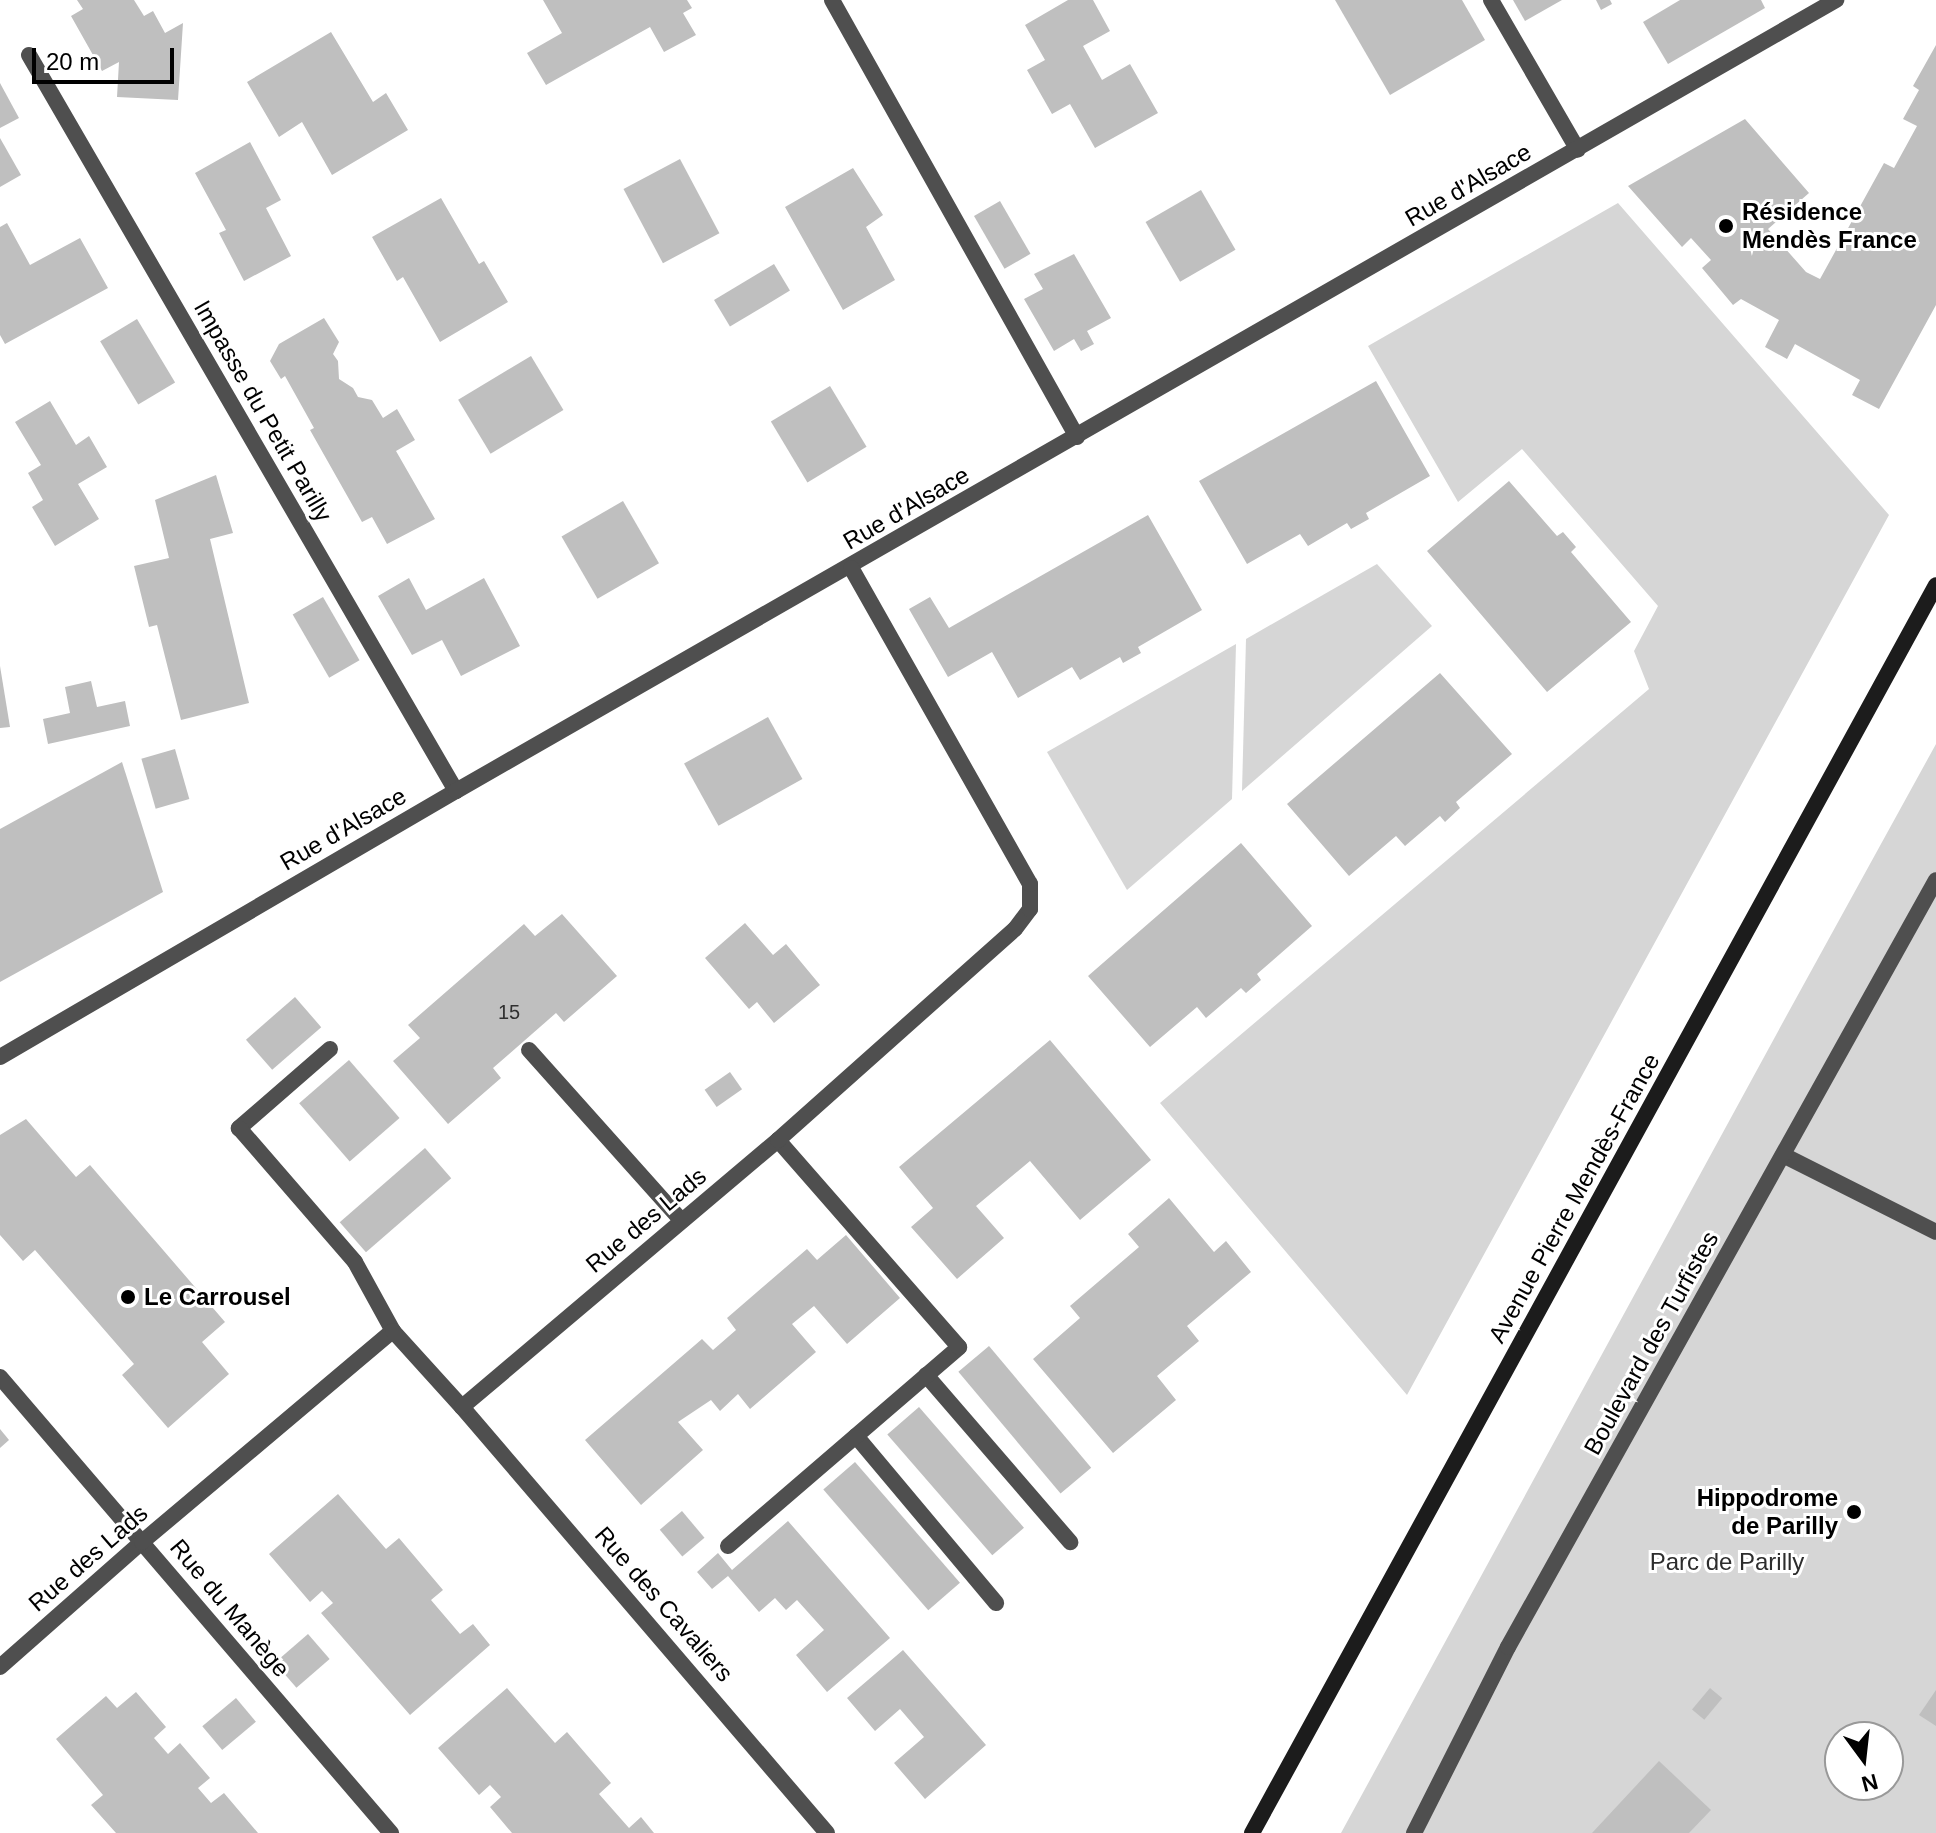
<!DOCTYPE html>
<meta charset="utf-8">
<style>
body{margin:0}
#map{position:relative;width:1936px;height:1833px;overflow:hidden;background:#fff;font-family:Helvetica,sans-serif}
div>[style]{position:absolute}
[style*='--x']{left:calc(var(--x)*1px);top:calc(var(--y)*1px);width:calc(var(--w)*1px);rotate:calc(var(--a)*1deg)}
.green>*{inset:0;background:#d6d6d6}
.building>*{inset:0;background:#bfbfbf;transform-origin:0 0}
.lane>*{height:16px;margin:-8px;padding:0 8px;transform-origin:8px;border-radius:8px;background:#4f4f4f}
.street>*{height:16px;margin:-8px;padding:0 8px;transform-origin:8px;border-radius:8px;background:#4f4f4f}
.secondary>*{height:16px;margin:-8px;padding:0 8px;transform-origin:8px;border-radius:8px;background:#1c1c1c}
.dots>*{width:22px;height:22px;translate:-50% -50%;box-sizing:border-box;border:4px solid #fff;border-radius:50%}
span{translate:-50% -50%;white-space:nowrap;text-align:center;line-height:1.15;-webkit-text-stroke:6px #fff;paint-order:stroke}
.number-label{font-size:20px;color:#303030}
.number-label span{-webkit-text-stroke-width:0}
.street-label{font-size:24px;color:#000}
.poi-label{font-size:24px;color:#000;font-weight:700}
.left{translate:0 -50%;text-align:left}
.right{translate:-100% -50%;text-align:right}
.park-label{font-size:24px;color:#2d2d2d}
.north{position:absolute;left:1824px;top:1721px;width:80px;height:80px;box-sizing:border-box;background:#fff;border:2px solid #999;border-radius:50%;rotate:165deg;font-size:22px;font-weight:700;line-height:32px;text-align:center;color:#000}
.north::after{content:'';display:block;margin:auto;width:28px;height:36px;background:#000;clip-path:polygon(50% 0,100% 100%,50% 72%,0 100%)}
.scale{position:absolute;left:32px;top:48px;width:142px;height:36px;box-sizing:border-box;border:4px solid #000;border-top:0;padding-left:10px;font-size:24px;line-height:28px;white-space:nowrap;color:#000;-webkit-text-stroke:6px #fff;paint-order:stroke}
</style>
<div id="map">
<div class="green">
<div style="clip-path:polygon(1618px 203px,1889px 515px,1407px 1395px,1160px 1103px,1649px 689px,1634px 651px,1658px 606px,1522px 449px,1458px 502px,1368px 346px)"></div>
<div style="clip-path:polygon(1377px 564px,1432px 626px,1242px 791px,1246px 639px)"></div>
<div style="clip-path:polygon(1236px 644px,1232px 799px,1127px 890px,1047px 752px)"></div>
<div style="clip-path:polygon(evenodd,1936px 744px,1936px 1833px,1341px 1833px,1788px 1013px,1936px 744px,1840px 1737px,1888px 1737px,1888px 1785px,1840px 1785px,1840px 1737px)"></div>
</div>
<div class="building">
<div style="clip-path:polygon(77px 0,134px 0,144px 16px,153px 11px,165px 33px,183px 23px,178px 100px,117px 97px,119px 62px,102px 71px,71px 16px,83px 9px)"></div>
<div style="clip-path:polygon(543px 0,687px 0,692px 8px,683px 13px,696px 35px,664px 52px,650px 27px,546px 85px,527px 53px,562px 33px)"></div>
<div style="clip-path:polygon(1068px 0,1093px 0,1110px 31px,1083px 46px,1102px 80px,1130px 64px,1158px 113px,1095px 148px,1070px 104px,1052px 114px,1027px 70px,1045px 60px,1025px 25px)"></div>
<div style="clip-path:polygon(1335px 0,1462px 0,1485px 40px,1390px 95px)"></div>
<div style="clip-path:polygon(1513px 0,1562px 0,1525px 21px)"></div>
<div style="clip-path:polygon(1596px 0,1610px 0,1612px 4px,1601px 10px)"></div>
<div style="clip-path:polygon(1680px 0,1761px 0,1765px 8px,1668px 64px,1643px 22px)"></div>
<div style="clip-path:polygon(331px 32px,373px 102px,386px 93px,408px 130px,332px 175px,302px 122px,279px 137px,247px 82px)"></div>
<div style="clip-path:polygon(1936px 45px,1936px 305px,1879px 409px,1852px 395px,1860px 380px,1795px 344px,1787px 359px,1765px 347px,1779px 320px,1741px 299px,1733px 305px,1702px 268px,1711px 260px,1691px 238px,1682px 247px,1628px 186px,1745px 119px,1809px 193px,1768px 229px,1806px 272px,1820px 279px,1884px 163px,1894px 168px,1917px 126px,1903px 119px,1919px 90px,1913px 86px)"></div>
<div style="clip-path:polygon(0 83px,19px 118px,0 128px)"></div>
<div style="clip-path:polygon(0 138px,21px 175px,0 187px)"></div>
<div style="clip-path:polygon(250px 142px,281px 200px,266px 208px,291px 256px,244px 281px,219px 233px,226px 230px,195px 173px)"></div>
<div style="left:680px;top:159px;width:84px;height:64px;rotate:62deg"></div>
<div style="clip-path:polygon(853px 168px,883px 215px,866px 227px,895px 280px,843px 310px,785px 207px)"></div>
<div style="left:1201px;top:190px;width:69px;height:64px;rotate:60deg"></div>
<div style="clip-path:polygon(441px 198px,479px 264px,484px 261px,508px 302px,440px 342px,403px 277px,397px 281px,372px 237px)"></div>
<div style="left:1000px;top:201px;width:61px;height:30px;rotate:60deg"></div>
<div style="clip-path:polygon(7px 223px,30px 265px,80px 238px,108px 288px,5px 344px,0 335px,0 227px)"></div>
<div style="clip-path:polygon(1074px 254px,1111px 318px,1087px 331px,1094px 344px,1081px 351px,1074px 339px,1054px 351px,1024px 299px,1043px 289px,1034px 274px)"></div>
<div style="left:774px;top:264px;width:31px;height:70px;rotate:59deg"></div>
<div style="clip-path:polygon(324px 318px,339px 342px,333px 354px,338px 361px,339px 379px,353px 388px,358px 397px,372px 400px,383px 418px,397px 409px,415px 440px,396px 451px,435px 519px,387px 544px,372px 517px,362px 522px,310px 430px,314px 428px,285px 376px,281px 379px,270px 361px,279px 344px)"></div>
<div style="left:137px;top:319px;width:74px;height:43px;rotate:59deg"></div>
<div style="left:531px;top:356px;width:63px;height:85px;rotate:59deg"></div>
<div style="clip-path:polygon(1376px 381px,1430px 476px,1366px 513px,1369px 519px,1351px 529px,1347px 523px,1308px 546px,1300px 534px,1247px 564px,1199px 481px)"></div>
<div style="left:830px;top:386px;width:71px;height:69px;rotate:59deg"></div>
<div style="clip-path:polygon(50px 401px,76px 445px,89px 436px,107px 467px,78px 484px,99px 519px,55px 546px,32px 507px,43px 500px,28px 473px,41px 465px,15px 422px)"></div>
<div style="clip-path:polygon(216px 475px,233px 533px,210px 539px,249px 703px,181px 720px,157px 625px,149px 627px,134px 566px,169px 558px,155px 500px)"></div>
<div style="clip-path:polygon(1509px 481px,1557px 536px,1563px 532px,1576px 547px,1571px 552px,1631px 622px,1547px 692px,1427px 551px)"></div>
<div style="left:623px;top:501px;width:72px;height:71px;rotate:60deg"></div>
<div style="clip-path:polygon(1148px 515px,1202px 610px,1138px 647px,1141px 653px,1123px 663px,1120px 657px,1080px 680px,1072px 667px,1018px 698px,992px 652px,948px 677px,909px 609px,930px 597px,949px 628px)"></div>
<div style="clip-path:polygon(409px 578px,426px 610px,484px 578px,520px 646px,461px 676px,442px 640px,412px 655px,378px 596px)"></div>
<div style="left:323px;top:597px;width:73px;height:35px;rotate:60deg"></div>
<div style="clip-path:polygon(0 666px,10px 727px,0 728px)"></div>
<div style="clip-path:polygon(1440px 673px,1512px 754px,1456px 802px,1460px 808px,1445px 822px,1440px 816px,1405px 846px,1396px 836px,1349px 876px,1287px 804px)"></div>
<div style="clip-path:polygon(91px 681px,97px 707px,125px 701px,130px 726px,48px 744px,43px 719px,70px 713px,65px 687px)"></div>
<div style="left:768px;top:717px;width:71px;height:96px;rotate:61deg"></div>
<div style="left:175px;top:749px;width:52px;height:35px;rotate:74deg"></div>
<div style="clip-path:polygon(122px 762px,163px 892px,0 982px,0 829px)"></div>
<div style="clip-path:polygon(1241px 843px,1312px 926px,1257px 974px,1261px 980px,1246px 993px,1241px 988px,1206px 1018px,1197px 1007px,1150px 1047px,1088px 976px)"></div>
<div style="clip-path:polygon(562px 914px,617px 976px,564px 1022px,556px 1013px,493px 1068px,501px 1078px,448px 1124px,393px 1061px,420px 1038px,408px 1025px,524px 924px,535px 936px)"></div>
<div style="clip-path:polygon(745px 923px,773px 955px,786px 944px,820px 985px,774px 1023px,757px 1002px,749px 1009px,705px 958px)"></div>
<div style="left:295px;top:997px;width:40px;height:65px;rotate:49deg"></div>
<div style="clip-path:polygon(1050px 1040px,1151px 1160px,1080px 1220px,1030px 1161px,976px 1206px,1004px 1238px,957px 1279px,911px 1227px,933px 1208px,899px 1167px)"></div>
<div style="left:349px;top:1060px;width:77px;height:66px;rotate:49deg"></div>
<div style="left:730px;top:1072px;width:21px;height:31px;rotate:55deg"></div>
<div style="clip-path:polygon(26px 1119px,76px 1177px,90px 1165px,225px 1322px,202px 1342px,229px 1374px,168px 1428px,122px 1375px,134px 1364px,35px 1250px,23px 1261px,0 1235px,0 1135px)"></div>
<div style="left:425px;top:1148px;width:40px;height:113px;rotate:49deg"></div>
<div style="clip-path:polygon(1169px 1198px,1214px 1252px,1226px 1241px,1251px 1272px,1187px 1326px,1199px 1341px,1157px 1376px,1176px 1400px,1113px 1453px,1033px 1359px,1080px 1318px,1070px 1306px,1139px 1247px,1128px 1234px)"></div>
<div style="clip-path:polygon(846px 1235px,900px 1298px,847px 1344px,814px 1306px,792px 1324px,816px 1352px,750px 1409px,738px 1394px,720px 1411px,711px 1400px,678px 1422px,703px 1450px,641px 1505px,585px 1440px,702px 1339px,713px 1350px,736px 1330px,727px 1318px,807px 1249px,817px 1260px)"></div>
<div style="left:989px;top:1346px;width:159px;height:40px;rotate:50deg"></div>
<div style="left:919px;top:1407px;width:160px;height:42px;rotate:49deg"></div>
<div style="clip-path:polygon(0 1429px,9px 1440px,0 1448px)"></div>
<div style="left:855px;top:1462px;width:160px;height:42px;rotate:49deg"></div>
<div style="clip-path:polygon(338px 1494px,386px 1549px,399px 1538px,443px 1590px,431px 1600px,460px 1634px,473px 1624px,490px 1645px,410px 1715px,321px 1613px,333px 1603px,322px 1591px,310px 1602px,269px 1554px)"></div>
<div style="left:682px;top:1511px;width:35px;height:29px;rotate:50deg"></div>
<div style="clip-path:polygon(788px 1521px,890px 1638px,827px 1692px,796px 1655px,824px 1630px,797px 1600px,786px 1610px,775px 1598px,759px 1612px,728px 1576px,712px 1589px,697px 1572px,718px 1553px,732px 1570px)"></div>
<div style="left:308px;top:1634px;width:33px;height:44px;rotate:49deg"></div>
<div style="clip-path:polygon(903px 1650px,986px 1745px,925px 1799px,894px 1763px,924px 1737px,900px 1709px,875px 1731px,847px 1698px)"></div>
<div style="clip-path:polygon(507px 1688px,555px 1743px,567px 1732px,611px 1783px,599px 1794px,629px 1828px,641px 1817px,654px 1833px,512px 1833px,490px 1807px,501px 1797px,490px 1785px,479px 1795px,438px 1748px)"></div>
<div style="left:1710px;top:1688px;width:16px;height:28px;rotate:40deg"></div>
<div style="clip-path:polygon(1936px 1690px,1936px 1726px,1919px 1715px)"></div>
<div style="clip-path:polygon(136px 1692px,166px 1727px,154px 1738px,168px 1754px,180px 1743px,210px 1778px,198px 1788px,211px 1803px,224px 1793px,258px 1833px,116px 1833px,91px 1805px,103px 1795px,56px 1739px,106px 1696px,117px 1708px)"></div>
<div style="left:236px;top:1698px;width:31px;height:44px;rotate:50deg"></div>
<div style="clip-path:polygon(1659px 1761px,1711px 1810px,1689px 1833px,1592px 1833px)"></div>
</div>
<div class="lane">
<div style="--x:832;--y:0;--w:501;--a:60.72"></div>
<div style="--x:1491;--y:0;--w:173;--a:59.9"></div>
<div style="--x:330;--y:1049;--w:121;--a:139"></div>
<div style="--x:239;--y:1128;--w:177;--a:49.1"></div>
<div style="--x:355;--y:1262;--w:79;--a:61.2"></div>
<div style="--x:529;--y:1050;--w:229;--a:48.2"></div>
<div style="--x:1783;--y:1155;--w:171;--a:26.7"></div>
<div style="--x:926;--y:1375;--w:221;--a:49.2"></div>
<div style="--x:856;--y:1436;--w:218;--a:50"></div>
<div style="--x:728;--y:1546;--w:305;--a:-40.7"></div>
<div style="--x:959;--y:1347;--w:275;--a:-131.2"></div>
<div style="--x:1414;--y:1833;--w:208;--a:-63.2"></div>
<div style="--x:1508;--y:1647;--w:878;--a:-60.84"></div>
</div>
<div class="street">
<div style="--x:29;--y:55;--w:851;--a:59.88"></div>
<div style="--x:0;--y:1057;--w:528;--a:-30.26"></div>
<div style="--x:456;--y:791;--w:1591;--a:-29.82"></div>
<div style="--x:0;--y:1377;--w:601;--a:49.39"></div>
<div style="--x:462;--y:1407;--w:561;--a:49.41"></div>
<div style="--x:0;--y:1667;--w:189;--a:-41.4"></div>
<div style="--x:142;--y:1542;--w:328;--a:-40.1"></div>
<div style="--x:393;--y:1331;--w:103;--a:47.8"></div>
<div style="--x:462;--y:1407;--w:414;--a:-40.2"></div>
<div style="--x:778;--y:1140;--w:317;--a:-41.7"></div>
<div style="--x:1015;--y:929;--w:25;--a:-53"></div>
<div style="--x:1030;--y:909;--w:25;--a:-90"></div>
<div style="--x:1030;--y:884;--w:363;--a:-119.5"></div>
</div>
<div class="secondary">
<div style="--x:1252;--y:1833;--w:1423;--a:-61.27"></div>
</div>
<div class="dots">
<div style="left:1726px;top:226px;background:#000"></div>
<div style="left:128px;top:1297px;background:#000"></div>
<div style="left:1854px;top:1512px;background:#000"></div>
</div>
<div class="number-label">
<span style="left:509px;top:1012px">15</span>
</div>
<div class="street-label">
<span style="left:1468px;top:185px;rotate:-30deg">Rue d'Alsace</span>
<span style="left:263px;top:411px;rotate:60deg">Impasse du Petit Parilly</span>
<span style="left:906px;top:508px;rotate:-30deg">Rue d'Alsace</span>
<span style="left:343px;top:829px;rotate:-30deg">Rue d'Alsace</span>
<span style="left:1574px;top:1198px;rotate:-61deg">Avenue Pierre Mendès-France</span>
<span style="left:646px;top:1220px;rotate:-40deg">Rue des Lads</span>
<span style="left:1651px;top:1343px;rotate:-61deg">Boulevard des Turfistes</span>
<span style="left:88px;top:1558px;rotate:-41deg">Rue des Lads</span>
<span style="left:664px;top:1604px;rotate:49deg">Rue des Cavaliers</span>
<span style="left:230px;top:1608px;rotate:50deg">Rue du Manège</span>
</div>
<div class="poi-label">
<span class="left" style="left:1742px;top:226px">Résidence<br>Mendès France</span>
<span class="left" style="left:144px;top:1297px">Le Carrousel</span>
<span class="right" style="left:1838px;top:1512px">Hippodrome<br>de Parilly</span>
</div>
<div class="park-label">
<span style="left:1727px;top:1562px">Parc de Parilly</span>
</div>
<div class="north">N</div>
<div class="scale">20 m</div>
</div>
